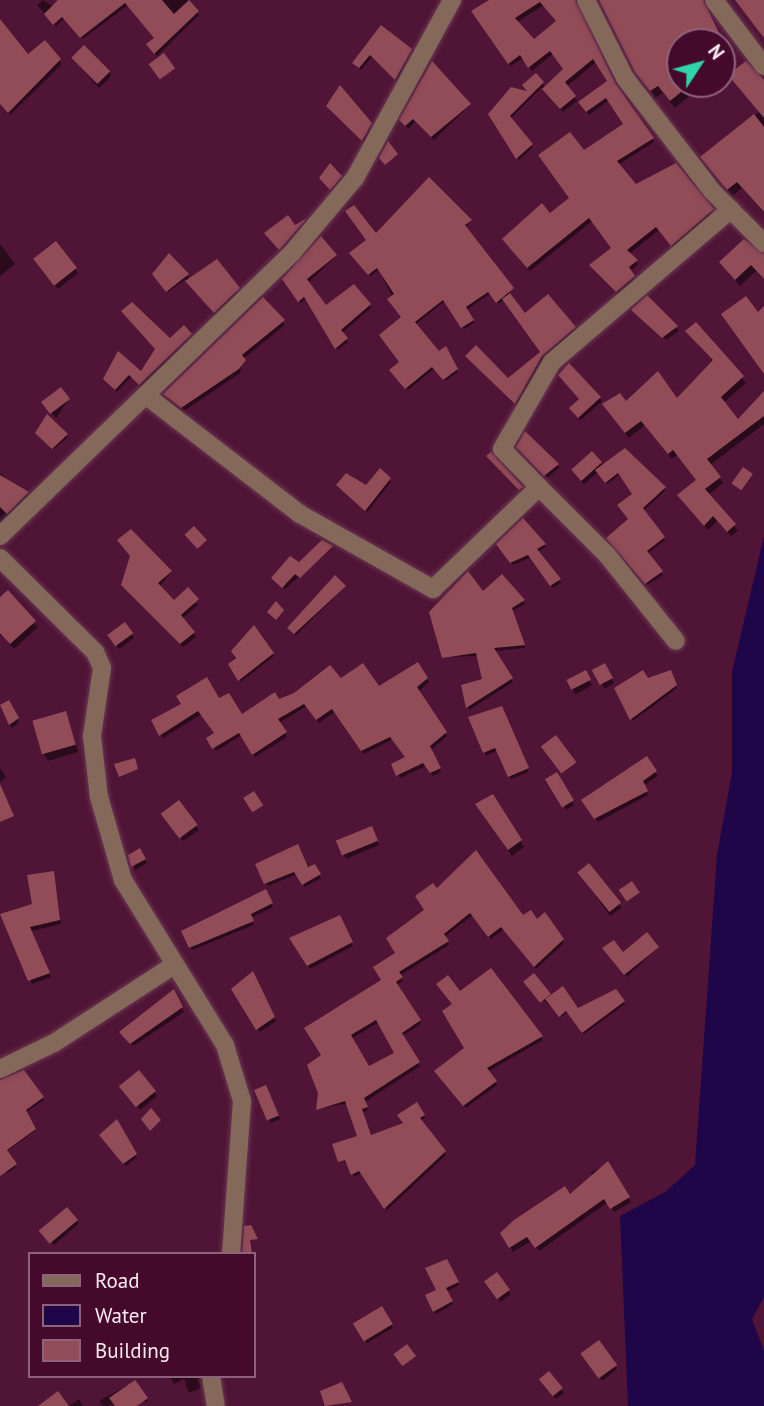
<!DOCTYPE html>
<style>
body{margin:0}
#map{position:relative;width:764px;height:1406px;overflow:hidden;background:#501536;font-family:"PT Sans",sans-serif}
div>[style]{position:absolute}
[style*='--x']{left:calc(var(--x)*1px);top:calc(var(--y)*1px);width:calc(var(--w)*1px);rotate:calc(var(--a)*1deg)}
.water>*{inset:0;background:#1e0649}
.shadow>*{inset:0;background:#0007;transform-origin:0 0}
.building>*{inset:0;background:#924c58;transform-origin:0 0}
.roads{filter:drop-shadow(0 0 2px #6b3754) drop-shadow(0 0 2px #6b3754)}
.minor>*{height:18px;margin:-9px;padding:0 9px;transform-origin:9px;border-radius:9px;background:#846859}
span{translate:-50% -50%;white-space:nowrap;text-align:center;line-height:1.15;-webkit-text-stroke:5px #45092c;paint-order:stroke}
.legend{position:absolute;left:28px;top:1252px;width:228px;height:126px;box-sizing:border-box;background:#45092c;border:2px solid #8d637b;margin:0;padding:9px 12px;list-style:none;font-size:21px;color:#faeaf1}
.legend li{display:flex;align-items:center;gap:14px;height:35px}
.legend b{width:35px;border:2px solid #8d637b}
.north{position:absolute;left:666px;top:28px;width:70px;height:70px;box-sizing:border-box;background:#45092c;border:2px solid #8d637b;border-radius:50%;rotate:54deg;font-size:19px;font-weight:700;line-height:28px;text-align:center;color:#faeaf1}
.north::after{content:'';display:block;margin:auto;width:24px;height:32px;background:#2fd4aa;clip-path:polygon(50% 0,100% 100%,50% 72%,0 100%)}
</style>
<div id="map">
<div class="water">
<div style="clip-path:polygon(764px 536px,764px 1297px,752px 1319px,764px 1351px,764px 1406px,628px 1406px,620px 1216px,665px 1192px,695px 1165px,717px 855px,732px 772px,732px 672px)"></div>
</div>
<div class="shadow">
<div style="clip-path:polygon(43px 0,65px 14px,79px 0,188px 0,199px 15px,157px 56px,149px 45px,156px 39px,128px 5px,83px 39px,65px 18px,56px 26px,37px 5px)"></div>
<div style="clip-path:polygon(evenodd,492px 0,572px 0,615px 86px,654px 142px,618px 165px,635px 187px,714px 214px,674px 248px,659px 230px,629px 254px,638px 264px,630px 272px,635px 281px,619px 295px,593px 269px,613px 249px,592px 221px,530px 271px,506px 243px,571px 199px,583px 153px,625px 124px,609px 100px,589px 115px,580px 103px,609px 82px,596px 62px,566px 87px,577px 101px,563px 112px,542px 87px,510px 119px,533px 147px,519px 160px,490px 114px,542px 83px,545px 88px,565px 69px,553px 54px,532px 71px,523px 58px,511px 66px,473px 12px,492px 0,544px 5px,557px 22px,534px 42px,517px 22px,544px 5px)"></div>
<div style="clip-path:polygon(601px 0,699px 0,722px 42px,680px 42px,680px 84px,704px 84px,675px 108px,663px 93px,655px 98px)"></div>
<div style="clip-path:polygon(381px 28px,409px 51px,397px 81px,372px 57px,361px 70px,356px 65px)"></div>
<div style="clip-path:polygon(0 40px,28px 57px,44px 42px,62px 64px,10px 115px,0 103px)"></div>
<div style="clip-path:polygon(75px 61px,109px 72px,111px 76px,99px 88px)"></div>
<div style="clip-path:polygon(735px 82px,764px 82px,764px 213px,742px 188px,732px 196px,702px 157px,759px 112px)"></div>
<div style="clip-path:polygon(470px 105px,434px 140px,416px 121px,408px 129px,401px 120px)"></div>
<div style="clip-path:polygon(328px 106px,371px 124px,365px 143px,330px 110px)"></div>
<div style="clip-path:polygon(470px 221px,465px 228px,525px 316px,576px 331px,517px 406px,469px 359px,508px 381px,542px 353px,504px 300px,499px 304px,490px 294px,466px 310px,474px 323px,464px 329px,445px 301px,415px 325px,439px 354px,447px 351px,458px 372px,445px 381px,435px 368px,408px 390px,393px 373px,401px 363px,403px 318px,379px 270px,370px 276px,353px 256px,376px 236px)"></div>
<div style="clip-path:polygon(56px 243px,78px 273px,58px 289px,37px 263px)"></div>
<div style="clip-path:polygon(0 244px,15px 264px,0 276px)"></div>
<div style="clip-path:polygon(169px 255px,190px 279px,242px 295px,218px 318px,186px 279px,168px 292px,154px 274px)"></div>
<div style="clip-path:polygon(764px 255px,764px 279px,756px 271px,740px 286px,721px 262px)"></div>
<div style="clip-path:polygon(336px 256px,308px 283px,325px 308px,354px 286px,371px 308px,342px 333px,348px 342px,338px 350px,307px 298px,301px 303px,284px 279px)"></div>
<div style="clip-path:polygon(647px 298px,679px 331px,666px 340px,655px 327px)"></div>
<div style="clip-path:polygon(263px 299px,285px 325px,243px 359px,240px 373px,184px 411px,167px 398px)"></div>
<div style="clip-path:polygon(696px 325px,746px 383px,723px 403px,738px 421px,764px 402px,764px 424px,710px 465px,723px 483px,708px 495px,738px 531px,731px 536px,717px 521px,708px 530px,682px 501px,679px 496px,698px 481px,677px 455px,672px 459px,645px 425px,629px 438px,608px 410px,677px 401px,714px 361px,691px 337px)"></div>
<div style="clip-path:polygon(191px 335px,142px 387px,131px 377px,117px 392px,107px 382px,118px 354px,142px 374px,170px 340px)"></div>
<div style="clip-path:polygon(569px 365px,602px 401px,581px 420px,573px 412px,581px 399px)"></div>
<div style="clip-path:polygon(68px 400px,56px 418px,48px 409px)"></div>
<div style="clip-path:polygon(47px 417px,68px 437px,54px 449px,37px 434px)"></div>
<div style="clip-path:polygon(520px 450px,557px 465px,559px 468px,547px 478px)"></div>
<div style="clip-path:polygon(600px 463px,666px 490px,643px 511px,665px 540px,647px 554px,663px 575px,647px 585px,610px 541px,630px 520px,634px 494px,620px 474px,608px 484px,598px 472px,584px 484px,575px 474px)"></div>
<div style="clip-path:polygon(380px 471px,391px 482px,367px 512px,340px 487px,365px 487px)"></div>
<div style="clip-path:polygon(0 473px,31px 499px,0 532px)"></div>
<div style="clip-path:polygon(523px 521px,546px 547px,537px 552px,561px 583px,553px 588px,531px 557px,513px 565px,500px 548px)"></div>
<div style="clip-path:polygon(332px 547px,285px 589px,275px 581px,299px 564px)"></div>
<div style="clip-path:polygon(132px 557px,171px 572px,159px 587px,174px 602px,199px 604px,182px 619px,196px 637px,183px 647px,126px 589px)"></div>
<div style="clip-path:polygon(502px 577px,525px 604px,512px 611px,525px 648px,494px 651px,513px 682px,469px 710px,463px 686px,485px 681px,478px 656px,443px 657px,483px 593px)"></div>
<div style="clip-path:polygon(345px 587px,296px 635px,290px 629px)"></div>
<div style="clip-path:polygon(0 595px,38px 627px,14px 649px,0 633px)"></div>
<div style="clip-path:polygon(124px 624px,134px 638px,119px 649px,111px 639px)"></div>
<div style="clip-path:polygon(254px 628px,274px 656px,241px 682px,230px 664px)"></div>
<div style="clip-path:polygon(418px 664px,429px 682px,418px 692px,447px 736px,431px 750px,441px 772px,433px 776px,426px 766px,400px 778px,393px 764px,407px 758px,393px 739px,364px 754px,336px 711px,319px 723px,307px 706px,279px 723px,287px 737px,255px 757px,242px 735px,216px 751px,208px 739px,216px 734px,202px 714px,163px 738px,153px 721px,219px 701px,241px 717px,340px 681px,379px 688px)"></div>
<div style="left:604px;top:665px;width:21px;height:11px;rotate:61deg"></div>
<div style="left:585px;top:672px;width:15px;height:19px;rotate:62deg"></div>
<div style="clip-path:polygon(672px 675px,677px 688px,633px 721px,616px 689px)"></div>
<div style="clip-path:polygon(9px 702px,19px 722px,12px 728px,1px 707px)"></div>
<div style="clip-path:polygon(501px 708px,529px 772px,511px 779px,498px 750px,486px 756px,470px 716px)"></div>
<div style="clip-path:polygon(65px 713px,78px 752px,48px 761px,44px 754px)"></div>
<div style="clip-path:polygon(646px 759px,658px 776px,644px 785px,648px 795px,598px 822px,583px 801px)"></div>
<div style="clip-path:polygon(0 768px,6px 777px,0 782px)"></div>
<div style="left:556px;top:774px;width:36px;height:9px;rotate:60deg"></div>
<div style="clip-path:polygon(492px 796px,524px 847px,512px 856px,477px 805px)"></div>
<div style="clip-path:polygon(179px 803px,199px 830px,183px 841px,166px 818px)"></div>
<div style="clip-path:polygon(373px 832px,379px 845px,346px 859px,338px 843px)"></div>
<div style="clip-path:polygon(139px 850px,147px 863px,135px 870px,130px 855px)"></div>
<div style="clip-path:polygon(258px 865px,314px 866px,321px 878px,305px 887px,297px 874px,268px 886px)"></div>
<div style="clip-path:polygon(53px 873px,61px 924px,31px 931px,51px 977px,32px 984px,2px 915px,34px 906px)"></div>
<div style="clip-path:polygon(582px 877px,619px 904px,621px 908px,610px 916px)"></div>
<div style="clip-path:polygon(265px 891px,273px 907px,251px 918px,254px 925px,192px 950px,183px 932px)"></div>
<div style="clip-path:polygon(evenodd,436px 891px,537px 922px,544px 915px,564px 943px,536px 969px,504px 929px,491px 939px,473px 915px,444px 937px,449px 945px,399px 976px,403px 981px,396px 985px,421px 1024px,402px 1036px,420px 1066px,365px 1102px,368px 1110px,363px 1113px,371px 1137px,405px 1124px,416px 1104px,425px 1118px,420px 1121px,446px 1155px,387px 1210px,362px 1173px,354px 1177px,348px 1162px,341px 1163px,354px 1158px,359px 1137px,348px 1103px,318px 1109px,323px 1056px,383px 981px,436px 891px,379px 1022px,396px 1053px,369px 1069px,351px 1039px,379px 1022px)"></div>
<div style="clip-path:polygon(339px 917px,353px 946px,310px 969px,292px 938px)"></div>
<div style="clip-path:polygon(657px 948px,627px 977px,606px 952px,623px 954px)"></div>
<div style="clip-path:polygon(491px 971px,543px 1040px,487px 1072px,497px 1085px,466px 1108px,438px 1074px,467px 1049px,454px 1005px)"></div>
<div style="clip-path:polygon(253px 974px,276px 1021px,260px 1032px,234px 990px)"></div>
<div style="clip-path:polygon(525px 982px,578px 1010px,616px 991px,625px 1004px,584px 1034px,568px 1012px,561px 1017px)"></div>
<div style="clip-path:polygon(174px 991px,184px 1012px,133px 1046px,124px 1036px)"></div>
<div style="clip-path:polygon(23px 1073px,44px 1100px,26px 1112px,35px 1131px,6px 1152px,16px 1167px,7px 1173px,0 1163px,0 1084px)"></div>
<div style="clip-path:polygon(138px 1073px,157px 1096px,140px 1110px,124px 1091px)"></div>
<div style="clip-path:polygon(256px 1091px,267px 1091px,280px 1119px,271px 1123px)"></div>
<div style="clip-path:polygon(116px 1122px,137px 1157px,126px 1166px,103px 1138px)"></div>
<div style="clip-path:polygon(608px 1163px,631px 1202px,614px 1212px,608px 1202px,539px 1251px,531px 1241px,513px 1252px,502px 1234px,595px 1180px,591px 1173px)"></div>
<div style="left:67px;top:1210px;width:18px;height:33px;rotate:49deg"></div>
<div style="clip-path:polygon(446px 1261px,459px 1285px,446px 1292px,453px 1304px,436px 1314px,427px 1296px,438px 1291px)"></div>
<div style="left:497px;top:1275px;width:24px;height:13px;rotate:55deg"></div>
<div style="left:381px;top:1308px;width:23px;height:30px;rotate:59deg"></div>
<div style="clip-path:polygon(585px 1358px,615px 1365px,617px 1369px,602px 1381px)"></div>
<div style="clip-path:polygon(549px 1374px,564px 1393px,556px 1399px,544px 1384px)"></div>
<div style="clip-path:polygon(170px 1376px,197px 1376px,201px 1388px,189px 1393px,184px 1379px,174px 1384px)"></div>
<div style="clip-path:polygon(134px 1382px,148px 1401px,103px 1406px,99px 1401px)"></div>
<div style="clip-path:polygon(79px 1399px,83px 1406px,69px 1406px)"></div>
</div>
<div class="building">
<div style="clip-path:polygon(58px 0,162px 0,174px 14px,189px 0,199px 11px,154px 54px,146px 44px,154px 38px,125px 3px,80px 38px,62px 17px,53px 25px,44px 14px)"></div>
<div style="clip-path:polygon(evenodd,489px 0,575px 0,615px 83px,654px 138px,617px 161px,636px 184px,676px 163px,714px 209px,671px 246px,656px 227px,627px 250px,638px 260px,629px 267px,635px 276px,616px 292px,589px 265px,611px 248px,589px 218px,527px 268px,502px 239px,542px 203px,550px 213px,569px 198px,538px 155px,570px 132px,584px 150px,623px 124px,606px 98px,586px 112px,578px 102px,607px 81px,593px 59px,565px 82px,576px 96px,560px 109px,542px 89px,563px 69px,550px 51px,528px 68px,520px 55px,508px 64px,471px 11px,489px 0,540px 2px,556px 21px,534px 39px,515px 18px,540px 2px)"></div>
<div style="clip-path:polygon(599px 0,703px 0,720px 35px,711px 42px,680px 42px,680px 84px,691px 84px,670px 101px,658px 86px,650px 91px,635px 72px)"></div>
<div style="clip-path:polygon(735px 0,764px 0,764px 38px)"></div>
<div style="clip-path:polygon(0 19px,28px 54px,45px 40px,61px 59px,8px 113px,0 104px)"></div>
<div style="clip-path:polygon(381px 25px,412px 49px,395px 80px,370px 55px,359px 68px,352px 63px)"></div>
<div style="left:84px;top:45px;width:37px;height:18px;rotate:45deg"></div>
<div style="left:164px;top:53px;width:19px;height:19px;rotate:54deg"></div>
<div style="clip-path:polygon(432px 61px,471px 104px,431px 137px,413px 119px,405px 126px,399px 120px)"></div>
<div style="clip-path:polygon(746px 61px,764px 80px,764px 118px,728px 75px)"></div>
<div style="clip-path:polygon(536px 73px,544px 82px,510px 116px,533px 144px,516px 159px,488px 114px,511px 87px,527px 91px,522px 85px)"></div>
<div style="clip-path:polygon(340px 85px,372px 123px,362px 141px,326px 106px)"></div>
<div style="clip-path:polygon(754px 114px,764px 127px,764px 212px,737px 182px,727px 190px,700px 157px)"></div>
<div style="clip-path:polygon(388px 141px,398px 154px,385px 165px,379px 158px)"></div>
<div style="clip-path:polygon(330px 163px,342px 176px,330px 190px,319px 178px)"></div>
<div style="clip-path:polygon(429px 177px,472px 220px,465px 225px,514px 288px,496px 303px,488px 292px,466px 307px,474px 320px,461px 328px,443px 300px,415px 322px,439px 351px,446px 346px,458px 369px,443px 380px,432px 367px,405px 389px,389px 370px,399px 362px,379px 335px,401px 317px,387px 299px,394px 294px,377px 268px,368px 275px,349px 253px,366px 240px,345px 211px,354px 205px,376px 233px)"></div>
<div style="clip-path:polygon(288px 215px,295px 225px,307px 218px,279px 250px,264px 233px)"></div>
<div style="clip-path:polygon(321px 236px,337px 255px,307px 279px,326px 305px,354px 284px,371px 304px,341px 330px,348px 338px,335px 349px,304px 297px,298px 302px,282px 279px)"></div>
<div style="clip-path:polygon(744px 239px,764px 254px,764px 279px,751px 265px,735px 280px,719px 262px)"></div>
<div style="left:56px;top:241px;width:34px;height:29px;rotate:52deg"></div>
<div style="clip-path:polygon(169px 253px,189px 274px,166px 292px,152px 274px)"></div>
<div style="clip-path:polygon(217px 259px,240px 288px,214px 313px,185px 281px)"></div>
<div style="clip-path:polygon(510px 293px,525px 313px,548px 294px,576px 327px,542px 356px,515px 404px,465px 356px,476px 345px,508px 378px,540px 352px,502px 299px)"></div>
<div style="clip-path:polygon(647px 295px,678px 326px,662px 338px,631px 310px)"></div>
<div style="clip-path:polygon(746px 296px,758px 312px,764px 306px,764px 374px,721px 314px)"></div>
<div style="clip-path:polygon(263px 297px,285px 320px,242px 355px,246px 360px,239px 369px,181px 408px,163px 394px)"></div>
<div style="clip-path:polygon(132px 302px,170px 338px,184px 325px,192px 334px,139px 385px,129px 375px,115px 390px,103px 379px,118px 351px,141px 371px,155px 349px,121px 311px)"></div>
<div style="clip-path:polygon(696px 322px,744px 376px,721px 397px,738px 419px,764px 391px,764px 416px,707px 459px,721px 477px,705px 489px,736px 524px,727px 532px,713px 516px,704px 526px,677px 495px,696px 480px,673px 450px,668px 454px,641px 421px,625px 433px,602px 404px,620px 393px,626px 401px,658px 371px,677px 398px,713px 360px,685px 331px)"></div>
<div style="clip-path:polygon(569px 363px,601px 397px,578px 418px,569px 408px,579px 399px,558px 375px)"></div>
<div style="left:61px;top:387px;width:15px;height:25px;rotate:53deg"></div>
<div style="clip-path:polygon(47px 414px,68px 434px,52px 449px,35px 433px)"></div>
<div style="clip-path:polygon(525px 431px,559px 464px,544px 476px,516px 447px)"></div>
<div style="clip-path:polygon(625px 448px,666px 487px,643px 508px,665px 537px,647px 551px,663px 571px,645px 584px,606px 538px,628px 519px,617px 505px,632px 494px,618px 473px,605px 483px,595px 470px)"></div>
<div style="left:592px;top:451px;width:15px;height:28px;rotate:48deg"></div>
<div style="clip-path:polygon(491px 452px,523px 487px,519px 490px,486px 456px)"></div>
<div style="left:743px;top:467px;width:12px;height:20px;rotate:35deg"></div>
<div style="clip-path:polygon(380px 468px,391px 478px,365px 511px,336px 485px,346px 473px,366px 485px)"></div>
<div style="clip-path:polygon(0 475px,29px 492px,7px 514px,0 507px)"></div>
<div style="clip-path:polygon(523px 518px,546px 544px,537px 549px,561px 579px,550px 586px,528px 555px,510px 563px,496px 544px)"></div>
<div style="left:194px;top:526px;width:19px;height:13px;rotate:47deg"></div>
<div style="clip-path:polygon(131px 529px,172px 571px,158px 583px,174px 600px,188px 587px,199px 599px,181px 615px,195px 632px,180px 644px,121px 585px,130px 556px,117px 540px)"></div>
<div style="clip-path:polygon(322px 540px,333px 546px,300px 578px,295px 574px,282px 588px,271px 578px,290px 556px,299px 562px)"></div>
<div style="clip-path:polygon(468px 571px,483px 591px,502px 574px,525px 600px,512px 608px,525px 645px,494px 648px,513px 678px,466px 708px,461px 685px,482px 679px,476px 653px,442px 658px,429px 612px)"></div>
<div style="clip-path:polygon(335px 575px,346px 586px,294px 634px,287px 628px)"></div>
<div style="clip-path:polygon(8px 590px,36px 621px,10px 644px,0 633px,0 597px)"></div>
<div style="clip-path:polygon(276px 601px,284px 610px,276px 620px,267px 612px)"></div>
<div style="left:125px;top:622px;width:14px;height:22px;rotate:54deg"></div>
<div style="clip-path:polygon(254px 625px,274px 653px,238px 681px,228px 664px,236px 658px,231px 651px)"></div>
<div style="clip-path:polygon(418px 662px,428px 678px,417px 687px,447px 732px,430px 746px,441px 768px,430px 773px,423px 763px,396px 776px,391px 764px,405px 757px,390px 737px,361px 751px,332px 709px,316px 720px,304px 704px,278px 719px,287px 732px,252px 755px,239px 733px,212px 749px,206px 738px,214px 733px,198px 711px,159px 736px,151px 720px,181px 704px,176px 696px,207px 677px,219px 698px,229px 693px,242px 714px,275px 692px,279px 699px,294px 693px,330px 665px,341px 678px,363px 663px,379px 686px)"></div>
<div style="left:605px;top:663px;width:17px;height:15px;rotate:62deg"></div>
<div style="left:586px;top:670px;width:11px;height:22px;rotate:63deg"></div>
<div style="clip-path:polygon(643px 670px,648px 678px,671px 670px,677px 685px,630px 720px,614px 688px)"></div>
<div style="clip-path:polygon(9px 700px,19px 718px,9px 725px,0 705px)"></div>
<div style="clip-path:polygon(502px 706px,529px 768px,508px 777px,495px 748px,483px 753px,468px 717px)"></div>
<div style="left:66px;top:711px;width:35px;height:35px;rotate:74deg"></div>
<div style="left:556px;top:735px;width:34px;height:19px;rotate:53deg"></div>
<div style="clip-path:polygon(647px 756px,657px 771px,643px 781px,648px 791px,594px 819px,581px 800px)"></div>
<div style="clip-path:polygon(135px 758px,138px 769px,119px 777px,114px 764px)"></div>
<div style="left:557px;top:772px;width:33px;height:14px;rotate:59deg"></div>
<div style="clip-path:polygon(0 784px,14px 816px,0 822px)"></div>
<div style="left:254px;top:791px;width:17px;height:13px;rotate:57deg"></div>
<div style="clip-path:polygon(493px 794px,522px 840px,508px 850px,475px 804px)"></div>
<div style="left:179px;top:800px;width:31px;height:23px;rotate:53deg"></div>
<div style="left:372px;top:826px;width:16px;height:39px;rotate:68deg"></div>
<div style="clip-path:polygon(298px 844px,308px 867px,315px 864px,321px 874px,302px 885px,294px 872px,264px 884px,255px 864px)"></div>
<div style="clip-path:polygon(140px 848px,146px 859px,131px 867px,128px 855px)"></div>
<div style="clip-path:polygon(evenodd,476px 850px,523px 915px,531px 910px,537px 919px,545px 912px,564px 939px,534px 967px,501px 927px,488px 937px,470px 913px,444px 934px,449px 941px,399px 972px,403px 977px,396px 982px,421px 1020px,402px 1033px,420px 1062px,364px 1098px,368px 1107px,362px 1109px,371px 1135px,403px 1123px,397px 1115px,417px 1102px,425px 1115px,420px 1118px,446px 1151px,384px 1209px,359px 1171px,351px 1175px,345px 1160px,338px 1162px,332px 1144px,357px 1136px,345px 1101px,316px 1110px,318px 1093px,307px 1065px,321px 1055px,304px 1028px,381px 980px,373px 967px,395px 953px,386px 938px,424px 910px,415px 896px,433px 883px,437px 888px,476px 850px,376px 1020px,394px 1053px,369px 1066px,351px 1035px,376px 1020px)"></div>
<div style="left:589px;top:863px;width:51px;height:15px;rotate:51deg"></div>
<div style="clip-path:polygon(54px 871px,60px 920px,30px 927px,50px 973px,28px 981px,0 914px,32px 904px,27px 875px)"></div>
<div style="left:632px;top:881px;width:14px;height:16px;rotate:56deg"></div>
<div style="clip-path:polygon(266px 889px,273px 903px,251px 914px,254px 921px,189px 948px,181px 931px)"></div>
<div style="clip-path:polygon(340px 915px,353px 942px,307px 966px,289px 938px)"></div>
<div style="clip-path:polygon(647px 932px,659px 947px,624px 975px,602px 948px,614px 940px,623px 952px)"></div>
<div style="clip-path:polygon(491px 968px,543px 1036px,487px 1068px,497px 1081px,463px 1106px,434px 1071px,464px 1048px,442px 1011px,452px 1004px,436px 984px,448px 975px,460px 991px)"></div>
<div style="clip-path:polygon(253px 971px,275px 1017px,256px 1030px,231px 989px)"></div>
<div style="left:534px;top:973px;width:27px;height:14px;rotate:51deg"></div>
<div style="clip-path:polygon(563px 986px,578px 1008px,616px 989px,625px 1001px,582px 1033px,566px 1011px,559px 1017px,545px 999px)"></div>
<div style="clip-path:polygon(174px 989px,183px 1007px,130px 1044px,119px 1032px)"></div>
<div style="clip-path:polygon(24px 1070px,44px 1097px,26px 1110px,36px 1129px,7px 1150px,17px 1164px,0 1176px,0 1080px)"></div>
<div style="left:139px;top:1070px;width:27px;height:26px;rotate:51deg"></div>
<div style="left:266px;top:1085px;width:33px;height:13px;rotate:67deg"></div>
<div style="clip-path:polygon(151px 1108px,161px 1120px,150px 1131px,141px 1119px)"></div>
<div style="clip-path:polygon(117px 1119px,137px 1154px,123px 1164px,99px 1135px)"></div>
<div style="clip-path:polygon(608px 1161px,630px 1197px,610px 1209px,604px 1199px,535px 1248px,527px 1237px,509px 1248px,500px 1233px,514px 1220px,565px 1186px,570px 1194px)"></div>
<div style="left:67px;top:1207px;width:17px;height:37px;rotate:50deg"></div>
<div style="clip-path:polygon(251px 1225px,258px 1239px,250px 1240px,252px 1254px,242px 1254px,244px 1226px)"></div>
<div style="clip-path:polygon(447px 1259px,459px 1282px,446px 1288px,453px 1301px,433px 1312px,425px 1295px,436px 1290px,425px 1268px)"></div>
<div style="left:497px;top:1272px;width:22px;height:16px;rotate:54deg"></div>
<div style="left:382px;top:1306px;width:21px;height:34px;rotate:59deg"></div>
<div style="left:599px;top:1340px;width:31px;height:23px;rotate:54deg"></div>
<div style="left:407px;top:1344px;width:15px;height:17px;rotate:53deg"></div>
<div style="left:549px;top:1371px;width:22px;height:13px;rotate:51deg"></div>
<div style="clip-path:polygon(135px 1380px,148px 1398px,137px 1406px,115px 1406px,109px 1398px)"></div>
<div style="clip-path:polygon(342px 1382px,352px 1402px,325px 1406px,320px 1391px)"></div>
<div style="clip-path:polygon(58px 1391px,69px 1406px,38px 1406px)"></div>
</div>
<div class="roads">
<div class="minor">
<div style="--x:586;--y:0;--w:87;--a:63.4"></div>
<div style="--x:625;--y:78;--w:143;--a:52.4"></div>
<div style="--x:712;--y:191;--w:74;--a:45"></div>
<div style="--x:714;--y:0;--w:83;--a:52.9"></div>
<div style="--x:148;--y:397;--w:192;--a:37.6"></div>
<div style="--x:300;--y:514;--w:153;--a:29.4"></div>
<div style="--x:433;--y:589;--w:147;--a:-43.9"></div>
<div style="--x:539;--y:487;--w:53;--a:-134.2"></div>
<div style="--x:502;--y:449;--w:100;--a:-60.1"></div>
<div style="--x:552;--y:362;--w:235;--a:-40.5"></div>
<div style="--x:539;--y:487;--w:96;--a:45"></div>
<div style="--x:607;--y:555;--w:110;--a:51.3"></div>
<div style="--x:0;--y:536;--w:407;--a:-44.1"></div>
<div style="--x:292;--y:253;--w:98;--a:-50"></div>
<div style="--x:355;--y:178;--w:203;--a:-61.4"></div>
<div style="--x:0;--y:558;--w:134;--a:44.7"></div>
<div style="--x:95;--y:652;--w:17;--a:66"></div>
<div style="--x:102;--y:668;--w:69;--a:98.4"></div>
<div style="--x:92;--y:736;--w:61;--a:83.5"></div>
<div style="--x:99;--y:797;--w:86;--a:73.9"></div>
<div style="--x:123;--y:880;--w:194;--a:58.3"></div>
<div style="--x:225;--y:1045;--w:59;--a:73.1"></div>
<div style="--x:242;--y:1101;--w:153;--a:94.1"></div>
<div style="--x:0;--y:1069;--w:60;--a:-25.7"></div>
<div style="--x:54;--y:1043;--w:143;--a:-33"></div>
<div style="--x:211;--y:1376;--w:30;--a:81"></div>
</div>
</div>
<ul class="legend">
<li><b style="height:9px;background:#846859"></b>Road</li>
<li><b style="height:19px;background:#1e0649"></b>Water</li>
<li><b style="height:19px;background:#924c58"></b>Building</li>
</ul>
<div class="north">N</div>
</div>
